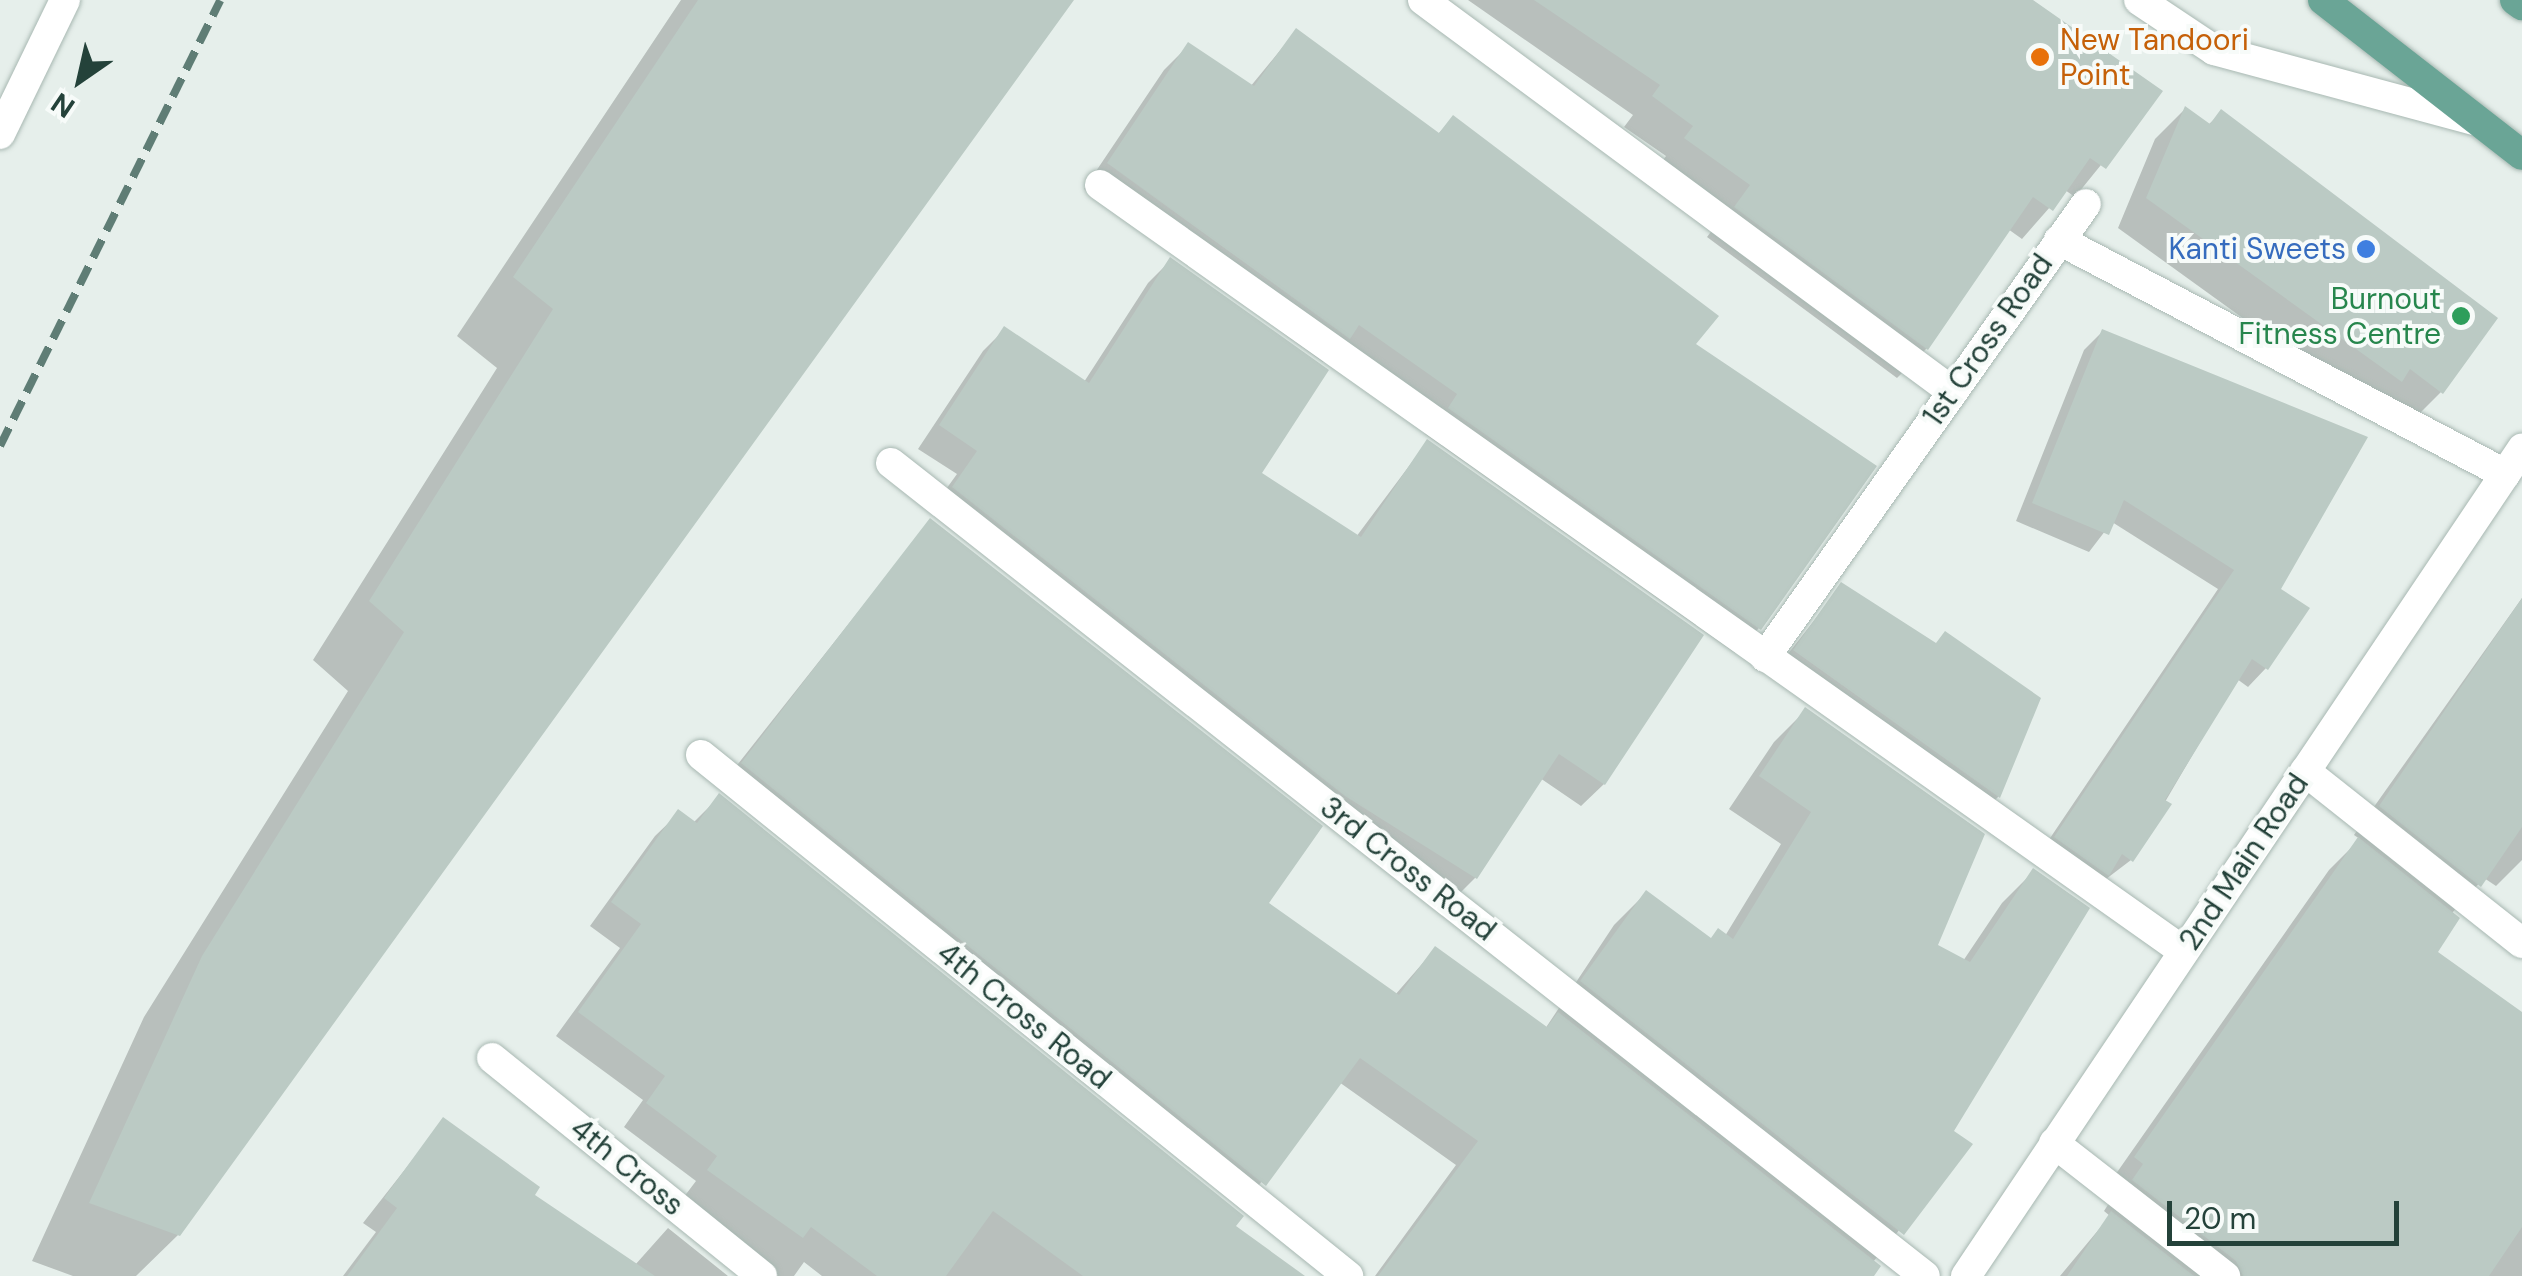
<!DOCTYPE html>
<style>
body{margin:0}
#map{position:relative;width:2522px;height:1276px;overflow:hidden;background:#e6efeb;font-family:"DM Sans",sans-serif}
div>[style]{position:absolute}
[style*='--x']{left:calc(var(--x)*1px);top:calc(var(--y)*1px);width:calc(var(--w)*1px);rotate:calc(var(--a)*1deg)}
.shadow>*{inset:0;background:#0003}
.building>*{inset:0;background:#bbcac4}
.roads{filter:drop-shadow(0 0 2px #a8b8b2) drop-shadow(0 0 2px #a8b8b2)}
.street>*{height:30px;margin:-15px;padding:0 15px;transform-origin:15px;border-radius:15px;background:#fff}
.secondary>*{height:30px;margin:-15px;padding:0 15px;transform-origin:15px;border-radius:15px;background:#fff}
.primary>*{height:30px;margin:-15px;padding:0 15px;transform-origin:15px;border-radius:15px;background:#6aa596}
.rail>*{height:8px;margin-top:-4px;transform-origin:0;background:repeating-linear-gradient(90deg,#5f7d75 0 20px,transparent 0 30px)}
.dots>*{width:28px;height:28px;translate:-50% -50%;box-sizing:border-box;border:5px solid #f7fbf9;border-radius:50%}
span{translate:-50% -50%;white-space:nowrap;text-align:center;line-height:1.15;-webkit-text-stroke:8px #f7fbf9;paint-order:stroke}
.food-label{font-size:30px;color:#c56008}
.left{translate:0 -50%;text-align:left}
.shop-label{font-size:30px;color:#366cbe}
.right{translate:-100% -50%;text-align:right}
.leisure-label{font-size:30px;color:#27864d}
.street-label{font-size:30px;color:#24423a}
.north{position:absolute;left:30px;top:30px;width:100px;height:100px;-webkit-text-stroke:8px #f7fbf9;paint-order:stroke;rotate:214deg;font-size:28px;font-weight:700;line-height:40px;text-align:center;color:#24423a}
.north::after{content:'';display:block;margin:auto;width:35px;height:45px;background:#24423a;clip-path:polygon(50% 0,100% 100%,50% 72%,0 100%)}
.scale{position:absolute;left:2167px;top:1201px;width:232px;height:45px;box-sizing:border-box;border:5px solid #24423a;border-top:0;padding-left:12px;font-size:30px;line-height:35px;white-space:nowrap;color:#24423a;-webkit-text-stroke:8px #f7fbf9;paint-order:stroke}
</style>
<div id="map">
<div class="shadow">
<div style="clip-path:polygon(681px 0,1071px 0,178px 1235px,136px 1276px,73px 1276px,32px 1261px,144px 1017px,348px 691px,313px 660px,497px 368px,457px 336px)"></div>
<div style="clip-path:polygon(1468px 0,2032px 0,2160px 92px,2075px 197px,2065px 190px,2022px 239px,2008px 229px,1926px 349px,1897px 378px,1707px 237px,1723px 216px,1657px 169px,1666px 156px,1624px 127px,1633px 115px)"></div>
<div style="clip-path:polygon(1296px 31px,1437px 135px,1453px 119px,1759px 628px,1735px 653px,1425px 434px,1434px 420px,1335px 350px,1323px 362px,1084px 189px,1164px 70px,1189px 45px,1250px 87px)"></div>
<div style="clip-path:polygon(2185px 109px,2208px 125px,2221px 113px,2441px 392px,2411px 422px,2370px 410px,2118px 228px,2155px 139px)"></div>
<div style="clip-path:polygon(1170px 261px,1258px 474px,1356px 537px,1427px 442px,1604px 784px,1581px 806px,1540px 778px,1475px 878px,1453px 900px,931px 510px,957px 474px,918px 449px,983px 351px,1005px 329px,1084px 382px,1148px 283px)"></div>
<div style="clip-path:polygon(2102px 332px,2278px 590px,2266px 668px,2248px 687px,2237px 679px,2131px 860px,2089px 892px,2038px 856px,2218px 589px,2112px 522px,2089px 552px,2016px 521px,2084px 350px)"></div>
<div style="clip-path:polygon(930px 521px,1265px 903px,1395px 995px,1435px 949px,1545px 1029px,1614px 925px,1646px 893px,1710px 940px,1725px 936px,1781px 844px,1729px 809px,1774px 742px,1806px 710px,1935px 946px,1963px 961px,2002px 903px,2034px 871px,1951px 1131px,1969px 1145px,1873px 1262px,1870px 1276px,1375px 1276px,1456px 1165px,1339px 1082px,1241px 1208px,719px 788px)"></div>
<div style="clip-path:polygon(1842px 585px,1934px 645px,2038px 699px,1998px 797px,1976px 819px,1773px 673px)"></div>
<div style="clip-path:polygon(2522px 598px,2522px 860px,2496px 886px,2484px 878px,2451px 914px,2434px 953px,2522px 1015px,2522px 1276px,2060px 1276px,2110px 1216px,2104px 1211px,2115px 1194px,2106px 1188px,2329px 870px,2360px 839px,2354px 835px)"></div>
<div style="clip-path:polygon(719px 797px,1233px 1227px,1301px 1276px,822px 1276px,804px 1262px,794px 1276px,740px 1276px,668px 1218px,696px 1181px,624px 1127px,643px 1100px,556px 1036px,620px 948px,590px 926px,655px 836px,679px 813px,693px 823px)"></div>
<div style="clip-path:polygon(443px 1121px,531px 1195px,635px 1265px,668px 1228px,728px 1276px,343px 1276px,376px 1232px,363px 1223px)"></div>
</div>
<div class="building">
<div style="clip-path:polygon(698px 0,1074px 0,180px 1236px,89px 1203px,202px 956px,404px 632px,369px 601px,553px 309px,513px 277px)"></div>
<div style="clip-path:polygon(1534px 0,2033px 0,2163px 91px,2106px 169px,2090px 158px,2053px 211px,2033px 197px,1928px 350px,1734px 207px,1750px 185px,1684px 138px,1693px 126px,1652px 96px,1660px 85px)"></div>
<div style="clip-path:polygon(1296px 28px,1439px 133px,1453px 115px,1719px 316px,1696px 344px,1877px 466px,1761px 630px,1448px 408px,1457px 394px,1359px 325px,1350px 339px,1107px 163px,1188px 42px,1254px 86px)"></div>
<div style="clip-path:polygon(2185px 106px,2210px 124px,2221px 109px,2498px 318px,2443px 394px,2410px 369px,2402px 382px,2146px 198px)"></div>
<div style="clip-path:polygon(1170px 257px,1329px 370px,1262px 473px,1361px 537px,1427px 439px,1704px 635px,1605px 785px,1559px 754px,1477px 879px,1345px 796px,952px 487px,977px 451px,939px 425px,1004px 326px,1089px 383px)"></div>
<div style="clip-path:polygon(2102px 329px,2368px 437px,2281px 589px,2310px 608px,2268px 670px,2252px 659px,2165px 800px,2172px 804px,2133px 862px,2122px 854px,2109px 876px,2054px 837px,2234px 570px,2124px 500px,2109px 535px,2032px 503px)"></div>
<div style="clip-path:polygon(930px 518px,1323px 826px,1269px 903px,1399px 995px,1435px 946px,1547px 1027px,1558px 1012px,1881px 1266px,1874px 1276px,1378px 1276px,1478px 1141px,1360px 1058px,1266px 1186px,741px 763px)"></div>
<div style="clip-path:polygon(1841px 582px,1936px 643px,1945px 631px,2041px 698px,2000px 798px,1793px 650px)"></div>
<div style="clip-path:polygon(2522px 598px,2522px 827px,2481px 887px,2379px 806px)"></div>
<div style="clip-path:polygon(1805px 707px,1985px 834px,1938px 945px,1970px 962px,2033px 868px,2090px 908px,1954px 1131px,1973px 1144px,1904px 1235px,1580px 981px,1646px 890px,1711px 938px,1718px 928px,1733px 939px,1811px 812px,1759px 776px)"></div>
<div style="clip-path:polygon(719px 793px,1244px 1216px,1236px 1226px,1305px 1276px,1083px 1276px,993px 1211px,946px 1276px,877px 1276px,811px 1227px,803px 1238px,707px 1170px,717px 1156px,646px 1103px,665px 1076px,578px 1012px,641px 924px,611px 902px,678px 809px,697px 823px)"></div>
<div style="clip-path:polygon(2358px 837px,2460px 918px,2438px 952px,2522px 1012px,2522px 1227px,2489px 1276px,2243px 1276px,2236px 1261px,2132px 1180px,2143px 1164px,2134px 1157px)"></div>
<div style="clip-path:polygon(443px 1117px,540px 1187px,535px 1195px,655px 1276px,347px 1276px,397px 1208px,384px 1198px)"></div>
<div style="clip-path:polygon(2111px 1211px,2194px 1276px,2067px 1276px)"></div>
</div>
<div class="roads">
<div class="street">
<div style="--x:1423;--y:0;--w:659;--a:36.49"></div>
<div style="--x:1100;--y:185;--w:1327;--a:35.27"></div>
<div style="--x:2059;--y:240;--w:504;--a:27.68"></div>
<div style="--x:891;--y:463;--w:1315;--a:38.18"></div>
<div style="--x:1765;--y:657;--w:555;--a:-54.68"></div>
<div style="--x:701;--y:755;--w:831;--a:38.84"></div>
<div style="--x:2305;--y:771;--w:277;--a:38.4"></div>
<div style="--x:492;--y:1058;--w:347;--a:38.9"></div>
<div style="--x:2054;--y:1143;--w:217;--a:37.9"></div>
<div style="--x:1966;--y:1276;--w:997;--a:-56.09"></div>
</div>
<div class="secondary">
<div style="--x:2139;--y:0;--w:90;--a:33.7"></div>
<div style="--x:2214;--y:50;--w:273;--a:15.1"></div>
<div style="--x:0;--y:134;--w:149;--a:-64.1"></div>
</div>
<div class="primary">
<div style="--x:2323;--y:0;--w:252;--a:37.9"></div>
<div style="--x:2515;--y:0;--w:9;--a:36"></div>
</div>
</div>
<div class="rail">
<div style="--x:0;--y:446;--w:497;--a:-63.7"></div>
</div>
<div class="dots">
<div style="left:2040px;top:57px;background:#e8710a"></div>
<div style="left:2366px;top:249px;background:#3f7fe0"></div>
<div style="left:2461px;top:316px;background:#2e9e5b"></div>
</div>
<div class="food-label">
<span class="left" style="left:2060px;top:57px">New Tandoori<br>Point</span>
</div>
<div class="shop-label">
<span class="right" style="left:2346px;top:249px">Kanti Sweets</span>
</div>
<div class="leisure-label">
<span class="right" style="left:2441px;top:316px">Burnout<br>Fitness Centre</span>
</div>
<div class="street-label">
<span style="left:1988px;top:340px;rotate:-55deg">1st Cross Road</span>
<span style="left:2244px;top:862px;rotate:-56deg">2nd Main Road</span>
<span style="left:1408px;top:869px;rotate:38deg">3rd Cross Road</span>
<span style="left:1024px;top:1016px;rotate:39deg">4th Cross Road</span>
<span style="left:627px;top:1167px;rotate:39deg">4th Cross</span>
</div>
<div class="north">N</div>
<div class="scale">20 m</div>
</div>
